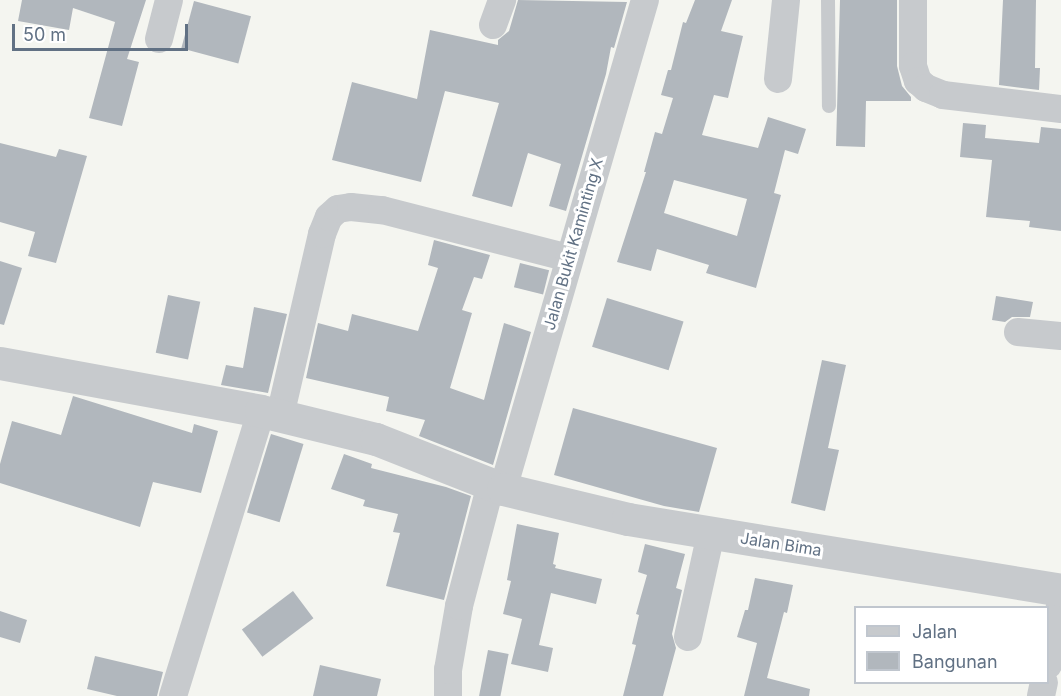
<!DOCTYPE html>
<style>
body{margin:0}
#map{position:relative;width:1061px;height:696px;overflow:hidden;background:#f4f5f0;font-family:Inter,sans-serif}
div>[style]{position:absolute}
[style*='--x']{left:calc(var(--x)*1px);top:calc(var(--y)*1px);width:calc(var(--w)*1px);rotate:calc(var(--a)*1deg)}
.building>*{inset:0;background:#b1b7bd;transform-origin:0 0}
.service>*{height:14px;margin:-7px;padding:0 7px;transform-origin:7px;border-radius:7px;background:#c7cacd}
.minor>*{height:28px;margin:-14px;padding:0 14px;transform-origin:14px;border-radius:14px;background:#c7cacd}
.tertiary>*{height:33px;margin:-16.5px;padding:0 16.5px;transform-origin:16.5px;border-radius:16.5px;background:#c7cacd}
span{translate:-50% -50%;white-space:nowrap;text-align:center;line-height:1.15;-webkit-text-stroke:6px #fff;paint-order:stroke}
.street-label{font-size:16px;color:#617184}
.legend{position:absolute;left:854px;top:606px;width:195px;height:78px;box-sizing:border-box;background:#fff;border:2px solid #c0c6ce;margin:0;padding:8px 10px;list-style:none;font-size:18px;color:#617184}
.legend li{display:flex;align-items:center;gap:12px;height:30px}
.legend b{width:30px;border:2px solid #c0c6ce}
.scale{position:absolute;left:12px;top:24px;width:176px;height:27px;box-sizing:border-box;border:3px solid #617184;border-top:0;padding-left:8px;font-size:18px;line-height:21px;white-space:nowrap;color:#617184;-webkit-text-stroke:4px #fff;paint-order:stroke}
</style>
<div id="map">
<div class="building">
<div style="clip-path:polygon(22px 0,146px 0,127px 59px,139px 62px,122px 126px,89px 118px,115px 22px,73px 8px,69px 30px,18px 21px)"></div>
<div style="clip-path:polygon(518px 0,627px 2px,614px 48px,611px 47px,606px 74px,566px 211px,549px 206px,561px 164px,528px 153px,512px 207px,472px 196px,499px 103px,445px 91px,421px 182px,332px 160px,352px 82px,417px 99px,430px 30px,498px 45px,498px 40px,509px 31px)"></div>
<div style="clip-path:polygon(evenodd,695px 0,732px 0,721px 31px,743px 36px,728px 98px,714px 95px,702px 135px,758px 148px,768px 117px,806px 129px,798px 154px,785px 150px,774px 193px,781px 195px,756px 288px,706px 273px,709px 265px,657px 249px,651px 271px,617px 262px,646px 172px,644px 172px,655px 132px,662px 134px,673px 98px,661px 95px,668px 70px,671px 70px,683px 22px,686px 23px,695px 0,674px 180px,747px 199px,737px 236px,664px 213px,674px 180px)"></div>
<div style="clip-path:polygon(840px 0,897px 0,897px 66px,902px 86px,911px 97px,911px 101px,866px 101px,865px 147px,836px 146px)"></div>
<div style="clip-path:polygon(1003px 0,1036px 0,1035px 68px,1040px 68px,1039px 90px,999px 85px)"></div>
<div style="left:194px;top:1px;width:59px;height:49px;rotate:15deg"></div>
<div style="clip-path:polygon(963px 123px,986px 125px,985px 138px,1039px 143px,1041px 127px,1061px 129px,1061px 231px,1029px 227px,1030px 221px,986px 217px,992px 160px,960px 157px)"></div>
<div style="clip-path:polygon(0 143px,56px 157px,59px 149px,87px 156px,56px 263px,28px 256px,35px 232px,0 222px)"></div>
<div style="clip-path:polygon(434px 240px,490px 255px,482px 279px,474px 277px,462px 310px,472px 313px,450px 388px,484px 400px,504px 323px,531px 332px,493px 465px,419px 436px,425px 420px,386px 411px,389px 397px,306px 378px,318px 323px,348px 331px,352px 314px,418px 331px,438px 268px,428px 265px)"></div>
<div style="clip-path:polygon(0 261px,22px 268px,4px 325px,0 324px)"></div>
<div style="left:520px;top:263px;width:30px;height:25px;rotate:14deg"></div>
<div style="left:168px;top:295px;width:33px;height:59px;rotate:12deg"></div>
<div style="clip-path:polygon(996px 296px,1033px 302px,1030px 317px,1012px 317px,1005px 322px,992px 320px)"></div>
<div style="left:607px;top:298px;width:80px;height:51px;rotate:17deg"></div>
<div style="clip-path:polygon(254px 307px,287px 314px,268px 393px,221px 385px,226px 365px,243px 368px)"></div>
<div style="clip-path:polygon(822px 360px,846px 365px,828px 448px,839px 450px,825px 511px,791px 503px)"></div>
<div style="clip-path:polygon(73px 396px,192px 433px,194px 424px,218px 431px,201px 493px,153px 482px,140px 527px,0 483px,0 464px,12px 421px,61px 435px)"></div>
<div style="clip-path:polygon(573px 408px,717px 448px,699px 512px,664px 506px,554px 475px)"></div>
<div style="left:271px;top:434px;width:34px;height:82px;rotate:17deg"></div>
<div style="clip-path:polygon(344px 454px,372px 464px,371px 468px,446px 487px,471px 496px,444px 600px,386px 586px,400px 533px,393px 532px,398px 514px,363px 506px,365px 500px,331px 489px)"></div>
<div style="clip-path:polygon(517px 524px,559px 533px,553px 564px,556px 565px,555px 568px,602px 579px,596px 604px,551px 593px,539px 645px,553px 648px,548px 672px,511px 664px,522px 619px,503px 614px,511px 581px,507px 580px)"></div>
<div style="clip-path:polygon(645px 544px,685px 554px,676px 588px,682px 590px,672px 634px,676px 648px,663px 696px,623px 696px,636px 645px,632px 644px,639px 615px,636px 614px,647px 575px,638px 572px)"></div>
<div style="clip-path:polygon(755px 578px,793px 585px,787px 613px,784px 612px,767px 678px,810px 689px,809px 696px,744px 696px,757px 643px,737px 637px,745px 610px,748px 610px)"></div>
<div style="left:293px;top:591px;width:34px;height:64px;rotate:53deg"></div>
<div style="clip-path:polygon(0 611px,27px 620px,20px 643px,0 637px)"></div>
<div style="left:488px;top:650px;width:21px;height:47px;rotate:11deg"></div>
<div style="clip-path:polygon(95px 656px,163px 672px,157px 696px,117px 696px,87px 689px)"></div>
<div style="clip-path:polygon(320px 665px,381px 679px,377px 696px,313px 696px)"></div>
</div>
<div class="service">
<div style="--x:828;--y:0;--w:106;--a:89.5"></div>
</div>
<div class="minor">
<div style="--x:913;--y:0;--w:66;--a:90"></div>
<div style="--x:913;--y:66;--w:16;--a:72"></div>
<div style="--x:918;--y:81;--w:11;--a:41"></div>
<div style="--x:926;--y:88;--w:18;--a:22"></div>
<div style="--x:943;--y:95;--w:119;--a:6.8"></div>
<div style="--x:493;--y:25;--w:27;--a:-70"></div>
<div style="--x:159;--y:39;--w:40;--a:-75.6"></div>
<div style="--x:778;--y:79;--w:79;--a:-84.2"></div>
<div style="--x:1018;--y:332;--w:43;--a:5.3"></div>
<div style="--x:280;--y:416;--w:187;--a:-77"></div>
<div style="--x:322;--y:234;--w:18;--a:-68"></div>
<div style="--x:329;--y:217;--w:12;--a:-42"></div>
<div style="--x:338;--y:209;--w:13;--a:-9"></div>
<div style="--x:351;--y:207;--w:31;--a:6"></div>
<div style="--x:382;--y:210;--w:193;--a:14.4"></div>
<div style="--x:503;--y:489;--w:509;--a:-73.81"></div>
<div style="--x:688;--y:637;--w:107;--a:-77.5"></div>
<div style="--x:1048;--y:665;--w:65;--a:-78.5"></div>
<div style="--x:173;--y:696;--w:298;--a:-72.8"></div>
<div style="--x:448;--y:696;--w:26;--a:-90"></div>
<div style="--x:448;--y:670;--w:65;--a:-80.2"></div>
<div style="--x:459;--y:606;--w:126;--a:-75.3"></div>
<div style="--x:1041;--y:696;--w:14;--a:-78"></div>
</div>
<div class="tertiary">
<div style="--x:0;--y:363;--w:265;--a:10.4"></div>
<div style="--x:261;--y:411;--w:118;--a:13.7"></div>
<div style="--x:376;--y:439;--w:136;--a:21.5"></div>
<div style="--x:503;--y:489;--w:129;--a:13.5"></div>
<div style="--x:628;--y:519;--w:439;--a:9.3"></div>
</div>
<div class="street-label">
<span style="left:573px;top:244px;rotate:-74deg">Jalan Bukit Kaminting X</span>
<span style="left:781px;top:544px;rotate:9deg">Jalan Bima</span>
</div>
<ul class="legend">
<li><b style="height:8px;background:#c7cacd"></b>Jalan</li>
<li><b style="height:16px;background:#b1b7bd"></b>Bangunan</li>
</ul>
<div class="scale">50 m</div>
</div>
